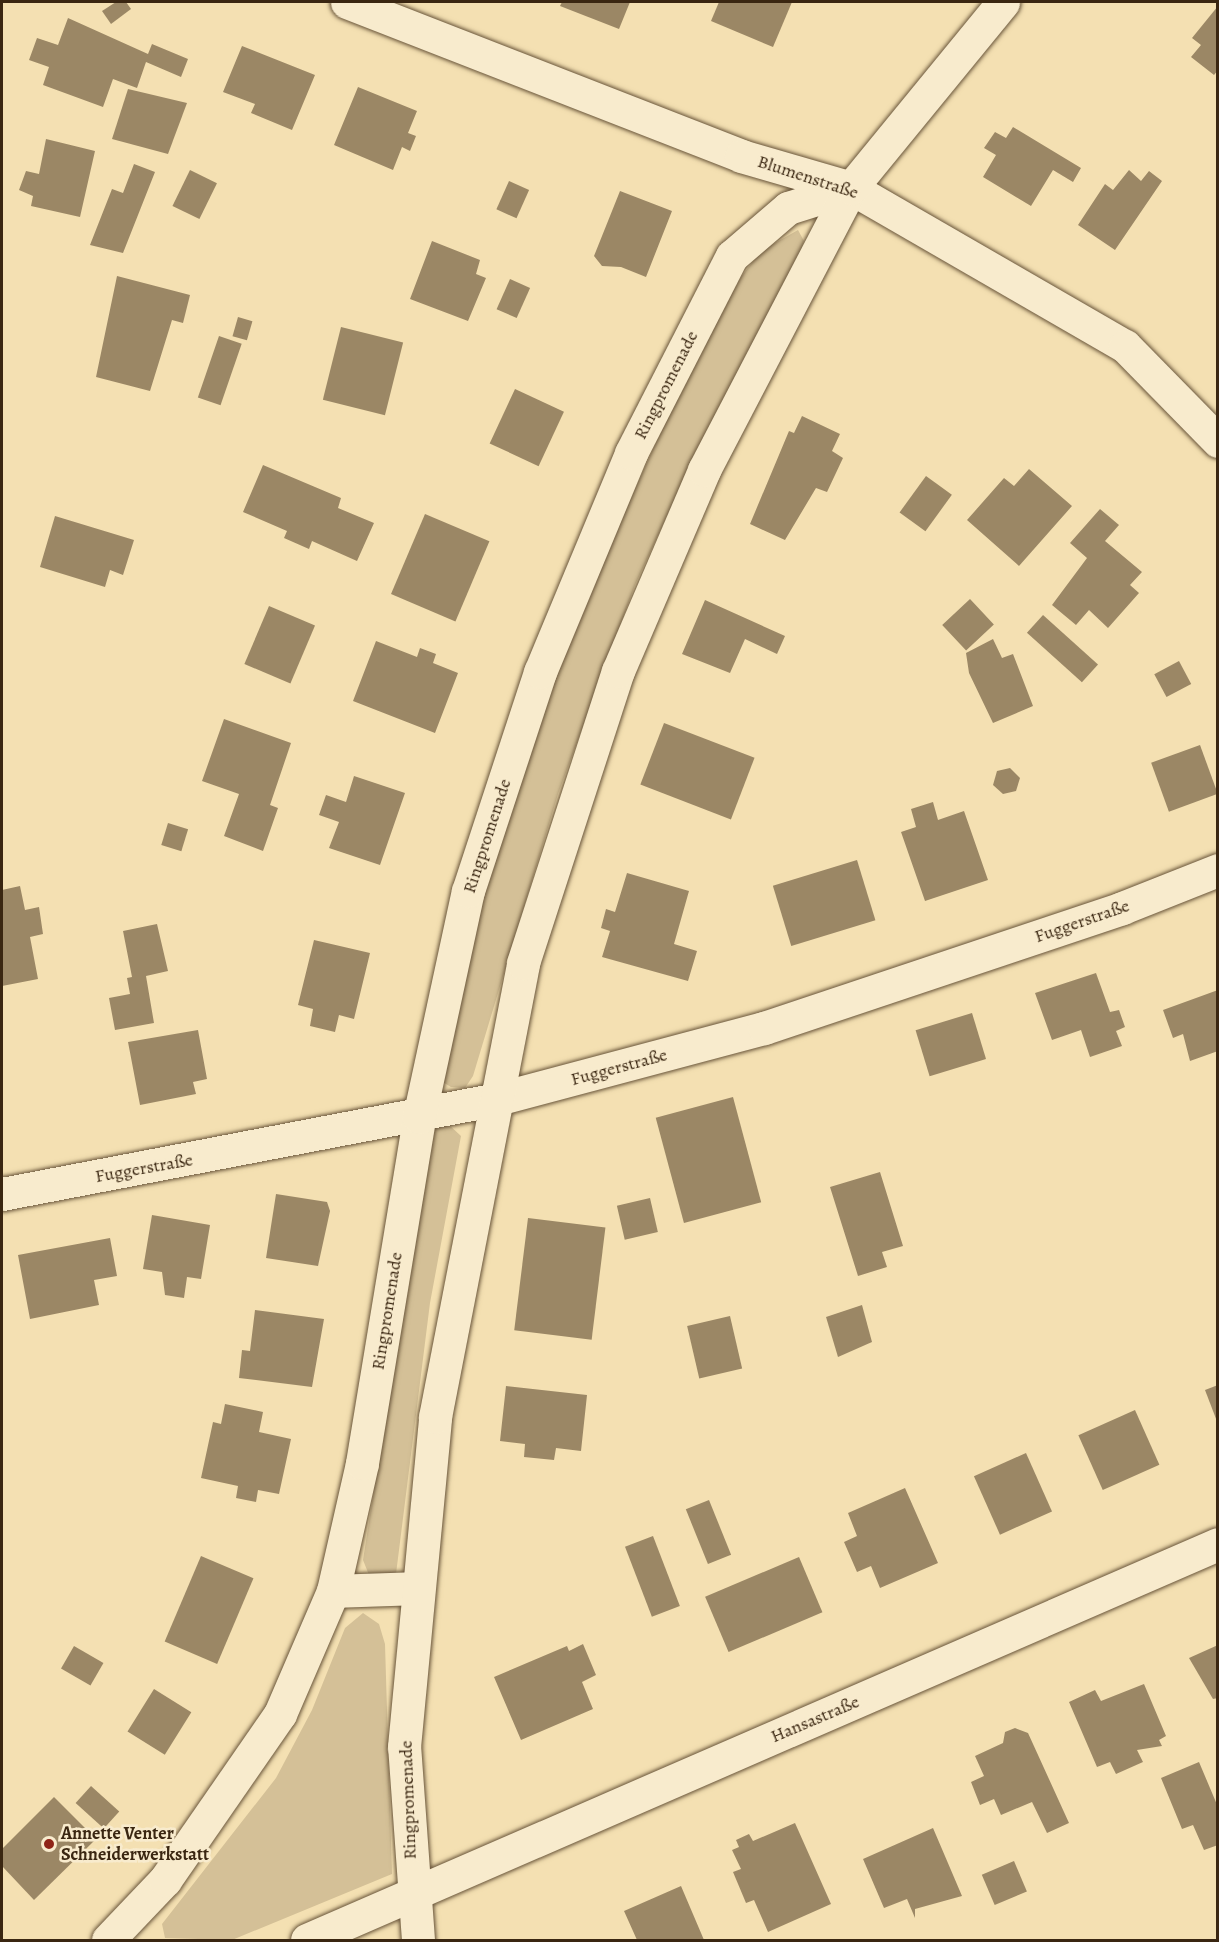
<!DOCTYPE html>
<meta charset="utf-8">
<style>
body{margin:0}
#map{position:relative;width:1219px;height:1942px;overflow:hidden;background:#f4e0b2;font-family:Alegreya,serif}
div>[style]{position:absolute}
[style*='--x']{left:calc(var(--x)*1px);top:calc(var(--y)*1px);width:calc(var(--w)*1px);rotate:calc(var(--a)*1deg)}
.green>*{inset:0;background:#d4c097}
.building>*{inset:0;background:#9b8765;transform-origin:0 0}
.roads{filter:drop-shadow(0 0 2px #685439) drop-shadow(0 0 2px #685439)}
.street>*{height:33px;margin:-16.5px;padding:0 16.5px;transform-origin:16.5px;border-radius:16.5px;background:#f8ebcd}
.dots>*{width:16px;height:16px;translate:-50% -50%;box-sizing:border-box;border:3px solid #f8ebcd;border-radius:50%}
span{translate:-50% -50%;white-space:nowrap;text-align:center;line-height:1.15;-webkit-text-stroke:5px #f8ebcd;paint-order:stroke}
.street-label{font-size:18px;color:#3a2611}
.poi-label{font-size:18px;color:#3a2611;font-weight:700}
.left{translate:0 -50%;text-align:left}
.frame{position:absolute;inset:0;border:3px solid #3a2611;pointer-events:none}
</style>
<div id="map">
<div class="green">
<div style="clip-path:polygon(798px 230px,804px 241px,797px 263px,696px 453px,635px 585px,558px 794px,473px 1076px,465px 1088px,451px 1087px,441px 1081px,496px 847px,526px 753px,606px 554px,680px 389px,741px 277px,761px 251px)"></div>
<div style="clip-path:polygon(447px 1123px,461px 1136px,430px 1303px,396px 1574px,369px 1575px,363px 1560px,431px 1125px)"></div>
<div style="clip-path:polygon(363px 1613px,379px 1624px,385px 1644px,392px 1874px,232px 1940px,165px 1938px,162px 1924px,276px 1778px,312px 1710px,345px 1628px)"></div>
</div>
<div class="building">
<div style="clip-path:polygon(116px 2px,126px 2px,131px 9px,111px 24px,102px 11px)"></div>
<div style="clip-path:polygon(562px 2px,630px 2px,619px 29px,560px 6px)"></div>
<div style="clip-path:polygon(719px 2px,792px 2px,773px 47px,711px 21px)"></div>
<div style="clip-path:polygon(1218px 6px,1218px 70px,1214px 75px,1191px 57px,1201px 45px,1192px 38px)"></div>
<div style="clip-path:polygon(68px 18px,148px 54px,152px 44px,188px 59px,181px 77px,146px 62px,137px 88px,113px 79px,103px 107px,43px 85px,49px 67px,29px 60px,37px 38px,58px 45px)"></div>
<div style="clip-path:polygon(242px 46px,315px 75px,292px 130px,251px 113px,255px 104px,223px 92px)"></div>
<div style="clip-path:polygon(358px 87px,417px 111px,408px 133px,416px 136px,410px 151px,402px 147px,393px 170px,334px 145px)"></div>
<div style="clip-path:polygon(128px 89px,187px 103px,168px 154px,112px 139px)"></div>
<div style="clip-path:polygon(1013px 127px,1081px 168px,1073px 182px,1053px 170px,1031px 206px,983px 177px,996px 155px,984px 148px,995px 132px,1006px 138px)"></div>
<div style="clip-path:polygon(46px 139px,95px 151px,80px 217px,31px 206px,33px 196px,19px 190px,26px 171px,39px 174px)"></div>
<div style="clip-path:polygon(134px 164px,155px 172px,123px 253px,90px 245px,112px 189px,123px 193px)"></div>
<div style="left:190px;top:170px;width:30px;height:40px;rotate:26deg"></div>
<div style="clip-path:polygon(1129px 170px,1141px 181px,1149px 171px,1162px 181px,1115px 250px,1078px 225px,1105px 184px,1113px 190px)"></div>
<div style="left:509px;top:181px;width:22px;height:31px;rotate:24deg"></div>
<div style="clip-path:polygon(620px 191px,672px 211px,646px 277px,621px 267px,602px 266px,594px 256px)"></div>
<div style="clip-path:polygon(432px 241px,480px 260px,476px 274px,486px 278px,468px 321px,410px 299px)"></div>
<div style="clip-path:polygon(117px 276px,190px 295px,183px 323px,172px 320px,150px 391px,96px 377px)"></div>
<div style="left:510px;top:279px;width:22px;height:33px;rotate:24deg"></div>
<div style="left:238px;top:317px;width:15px;height:20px;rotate:16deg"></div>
<div style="left:341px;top:327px;width:64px;height:75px;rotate:14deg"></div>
<div style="left:219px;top:336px;width:24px;height:65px;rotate:19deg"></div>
<div style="left:515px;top:389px;width:54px;height:60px;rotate:25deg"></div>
<div style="clip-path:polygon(802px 416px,840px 434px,832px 451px,843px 458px,827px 492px,816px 488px,785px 540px,750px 524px,789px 431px,794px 433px)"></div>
<div style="clip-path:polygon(263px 465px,341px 498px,338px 508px,374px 523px,357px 561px,312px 541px,309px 549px,284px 538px,287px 531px,243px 512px)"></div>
<div style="clip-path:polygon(1029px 469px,1072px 506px,1019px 566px,967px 520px,1004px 478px,1014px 486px)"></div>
<div style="left:926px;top:476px;width:32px;height:45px;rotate:36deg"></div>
<div style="clip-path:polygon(1100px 509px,1119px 525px,1105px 541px,1142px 572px,1130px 585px,1139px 593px,1108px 628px,1089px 610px,1076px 625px,1052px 605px,1087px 558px,1070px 543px)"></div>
<div style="left:425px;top:514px;width:70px;height:87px;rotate:23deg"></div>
<div style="clip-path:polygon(55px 516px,134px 540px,123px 575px,110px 570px,105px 587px,40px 567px)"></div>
<div style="left:970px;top:599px;width:35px;height:38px;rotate:47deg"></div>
<div style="clip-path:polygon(705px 600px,785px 636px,777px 654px,745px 639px,730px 673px,682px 654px)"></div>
<div style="left:269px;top:606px;width:50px;height:63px;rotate:23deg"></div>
<div style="left:1043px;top:615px;width:74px;height:24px;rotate:42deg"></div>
<div style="clip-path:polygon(993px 639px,1002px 658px,1013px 654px,1033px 706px,993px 723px,969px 673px,966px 653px)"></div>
<div style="clip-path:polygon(376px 641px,417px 657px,420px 648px,436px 654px,433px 663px,458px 673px,435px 733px,353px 701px)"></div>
<div style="left:1179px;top:661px;width:26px;height:28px;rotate:62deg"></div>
<div style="clip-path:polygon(224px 719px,291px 743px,270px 805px,278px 808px,263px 851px,224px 836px,239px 794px,202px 781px)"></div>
<div style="left:664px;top:723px;width:97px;height:66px;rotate:21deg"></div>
<div style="left:1200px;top:745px;width:52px;height:52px;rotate:70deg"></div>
<div style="clip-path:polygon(1010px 768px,1020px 778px,1016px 791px,1003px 794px,993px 785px,997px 771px)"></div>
<div style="clip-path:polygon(354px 776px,405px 793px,380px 865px,329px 848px,339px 822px,319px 815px,326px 795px,346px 802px)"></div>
<div style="clip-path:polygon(933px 802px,938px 820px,964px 811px,988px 880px,925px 901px,901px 832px,916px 827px,911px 809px)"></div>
<div style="left:168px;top:823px;width:21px;height:23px;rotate:17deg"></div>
<div style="left:857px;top:860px;width:63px;height:88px;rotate:73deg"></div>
<div style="clip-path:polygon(627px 873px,689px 891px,674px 944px,697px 951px,688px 981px,602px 957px,610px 931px,601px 928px,606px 909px,615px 912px)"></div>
<div style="clip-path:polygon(20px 886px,25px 910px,39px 907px,43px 934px,30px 937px,38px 979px,2px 986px,2px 890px)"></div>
<div style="clip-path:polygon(157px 924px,168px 971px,146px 976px,154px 1023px,115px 1030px,109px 998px,130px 994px,127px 978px,132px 977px,123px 931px)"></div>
<div style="clip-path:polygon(314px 940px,370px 953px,354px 1019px,339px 1015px,335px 1032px,310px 1026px,313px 1009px,298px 1005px)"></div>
<div style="clip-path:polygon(1096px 973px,1110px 1012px,1119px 1010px,1125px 1027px,1116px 1031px,1122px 1046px,1090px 1057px,1081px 1030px,1052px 1040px,1035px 993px)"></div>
<div style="clip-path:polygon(1218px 990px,1218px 1051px,1190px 1061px,1183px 1034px,1173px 1038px,1163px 1010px)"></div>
<div style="left:972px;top:1013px;width:48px;height:59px;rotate:73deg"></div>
<div style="clip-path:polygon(198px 1030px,207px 1079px,193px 1082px,196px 1094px,140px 1105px,128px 1042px)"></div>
<div style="left:733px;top:1097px;width:109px;height:80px;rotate:75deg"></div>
<div style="clip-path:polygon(880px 1172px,903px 1246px,882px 1252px,887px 1267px,858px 1276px,830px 1187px)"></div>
<div style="clip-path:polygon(276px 1194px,327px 1202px,330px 1211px,318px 1266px,266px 1258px)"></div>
<div style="left:650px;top:1198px;width:35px;height:34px;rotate:77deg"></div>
<div style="clip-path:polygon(152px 1215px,210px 1225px,201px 1279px,187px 1277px,184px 1298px,165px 1295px,162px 1272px,143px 1269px)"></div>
<div style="left:528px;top:1218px;width:78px;height:113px;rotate:7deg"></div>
<div style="clip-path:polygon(110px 1238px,117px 1276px,94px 1280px,99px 1305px,30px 1319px,18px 1255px)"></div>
<div style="clip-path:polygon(862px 1305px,872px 1342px,838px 1357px,826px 1317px)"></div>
<div style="clip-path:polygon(255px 1310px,324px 1319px,312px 1387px,239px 1378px,242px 1350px,250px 1351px)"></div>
<div style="left:730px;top:1316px;width:54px;height:44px;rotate:77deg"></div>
<div style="clip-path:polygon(1218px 1385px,1218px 1424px,1205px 1390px)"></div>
<div style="clip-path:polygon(506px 1386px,587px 1395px,581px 1451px,556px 1448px,554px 1460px,524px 1457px,525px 1444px,500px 1441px)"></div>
<div style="clip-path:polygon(225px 1404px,263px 1412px,259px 1432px,291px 1439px,279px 1494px,258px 1490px,256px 1502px,236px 1498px,238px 1486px,201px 1478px,213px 1422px,221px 1424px)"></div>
<div style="left:1135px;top:1410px;width:60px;height:62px;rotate:66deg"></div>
<div style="left:1026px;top:1453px;width:64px;height:57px;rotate:66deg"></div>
<div style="clip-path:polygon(905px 1488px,938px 1563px,880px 1588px,871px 1566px,857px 1572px,844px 1542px,857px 1536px,848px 1513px)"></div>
<div style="left:709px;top:1500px;width:59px;height:25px;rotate:68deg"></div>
<div style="left:653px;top:1536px;width:75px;height:30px;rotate:69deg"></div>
<div style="left:201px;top:1556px;width:57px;height:93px;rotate:23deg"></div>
<div style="left:799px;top:1557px;width:60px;height:102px;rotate:67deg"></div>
<div style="clip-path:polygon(583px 1644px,596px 1675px,582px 1682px,593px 1709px,521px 1740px,494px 1677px,567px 1646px,569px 1651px)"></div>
<div style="clip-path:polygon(1218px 1645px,1218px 1698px,1213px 1699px,1189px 1658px)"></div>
<div style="left:74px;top:1646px;width:34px;height:26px;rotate:30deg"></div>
<div style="clip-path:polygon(1144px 1684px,1166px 1736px,1159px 1740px,1162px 1746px,1137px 1750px,1143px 1762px,1116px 1774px,1110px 1762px,1097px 1767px,1069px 1702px,1095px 1690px,1101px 1701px)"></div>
<div style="left:154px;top:1689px;width:44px;height:50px;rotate:32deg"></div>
<div style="clip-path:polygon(1015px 1728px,1028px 1733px,1069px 1823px,1047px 1833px,1032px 1802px,1001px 1815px,994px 1799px,980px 1805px,971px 1782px,984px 1776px,975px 1756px,1003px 1743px,1005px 1732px)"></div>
<div style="clip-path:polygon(1199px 1762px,1218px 1807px,1218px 1845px,1204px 1850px,1193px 1825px,1182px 1829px,1161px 1778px)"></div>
<div style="left:91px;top:1786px;width:38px;height:23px;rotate:42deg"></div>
<div style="clip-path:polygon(54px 1797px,96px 1839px,34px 1900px,2px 1866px,2px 1849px)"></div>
<div style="clip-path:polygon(795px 1823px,831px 1904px,768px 1932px,754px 1900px,746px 1903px,733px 1872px,741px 1869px,732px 1850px,739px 1847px,736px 1840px,749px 1834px,753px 1841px)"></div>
<div style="clip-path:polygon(933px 1828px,962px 1896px,915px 1909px,915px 1918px,907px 1899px,884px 1908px,863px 1859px)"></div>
<div style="left:1014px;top:1861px;width:33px;height:35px;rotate:67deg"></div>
<div style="clip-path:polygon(681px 1886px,704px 1940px,711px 1940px,637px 1940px,624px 1911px)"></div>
</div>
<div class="roads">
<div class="street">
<div style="--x:347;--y:2;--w:423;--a:21.3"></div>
<div style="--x:741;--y:156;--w:115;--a:16.2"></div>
<div style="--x:851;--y:188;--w:316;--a:30"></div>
<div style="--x:1125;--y:346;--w:133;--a:45.6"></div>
<div style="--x:2;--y:1194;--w:504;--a:-10.86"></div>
<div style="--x:497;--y:1099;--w:276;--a:-14.9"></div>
<div style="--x:764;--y:1028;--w:378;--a:-18.5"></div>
<div style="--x:1122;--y:908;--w:103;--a:-21.6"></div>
<div style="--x:333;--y:1591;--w:85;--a:-2"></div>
<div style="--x:108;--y:1940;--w:83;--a:-46.5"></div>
<div style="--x:165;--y:1880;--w:202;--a:-55.3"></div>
<div style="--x:280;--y:1714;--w:134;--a:-66.7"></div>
<div style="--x:333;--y:1591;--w:131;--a:-77.2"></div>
<div style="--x:362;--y:1463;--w:351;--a:-80.6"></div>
<div style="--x:419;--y:1117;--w:231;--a:-77.8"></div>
<div style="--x:468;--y:891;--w:231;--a:-71.8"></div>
<div style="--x:540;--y:672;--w:237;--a:-67.4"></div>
<div style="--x:631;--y:453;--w:221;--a:-62.9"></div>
<div style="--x:732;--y:256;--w:74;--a:-40.6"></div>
<div style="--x:788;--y:208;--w:66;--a:-17.6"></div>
<div style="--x:307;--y:1940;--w:993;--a:-23.49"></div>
<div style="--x:418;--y:1940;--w:194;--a:-94.1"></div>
<div style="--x:404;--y:1747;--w:331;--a:-84.6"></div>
<div style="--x:435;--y:1417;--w:462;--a:-79"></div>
<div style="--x:523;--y:963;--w:307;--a:-72"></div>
<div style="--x:618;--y:671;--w:219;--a:-66.8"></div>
<div style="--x:704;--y:470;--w:318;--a:-62.5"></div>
<div style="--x:851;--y:188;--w:240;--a:-50.7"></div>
</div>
</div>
<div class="dots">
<div style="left:49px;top:1844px;background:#8f2418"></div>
</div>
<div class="street-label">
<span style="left:808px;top:177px;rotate:18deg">Blumenstraße</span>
<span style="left:666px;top:385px;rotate:-63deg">Ringpromenade</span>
<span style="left:487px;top:836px;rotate:-72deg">Ringpromenade</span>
<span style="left:1082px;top:921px;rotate:-19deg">Fuggerstraße</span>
<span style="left:619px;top:1067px;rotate:-15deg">Fuggerstraße</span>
<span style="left:144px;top:1168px;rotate:-10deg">Fuggerstraße</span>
<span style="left:387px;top:1311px;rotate:-81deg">Ringpromenade</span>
<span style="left:815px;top:1719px;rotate:-23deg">Hansastraße</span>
<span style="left:408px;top:1800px;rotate:-92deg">Ringpromenade</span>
</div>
<div class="poi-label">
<span class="left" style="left:61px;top:1844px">Annette Venter<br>Schneiderwerkstatt</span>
</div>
<div class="frame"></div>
</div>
